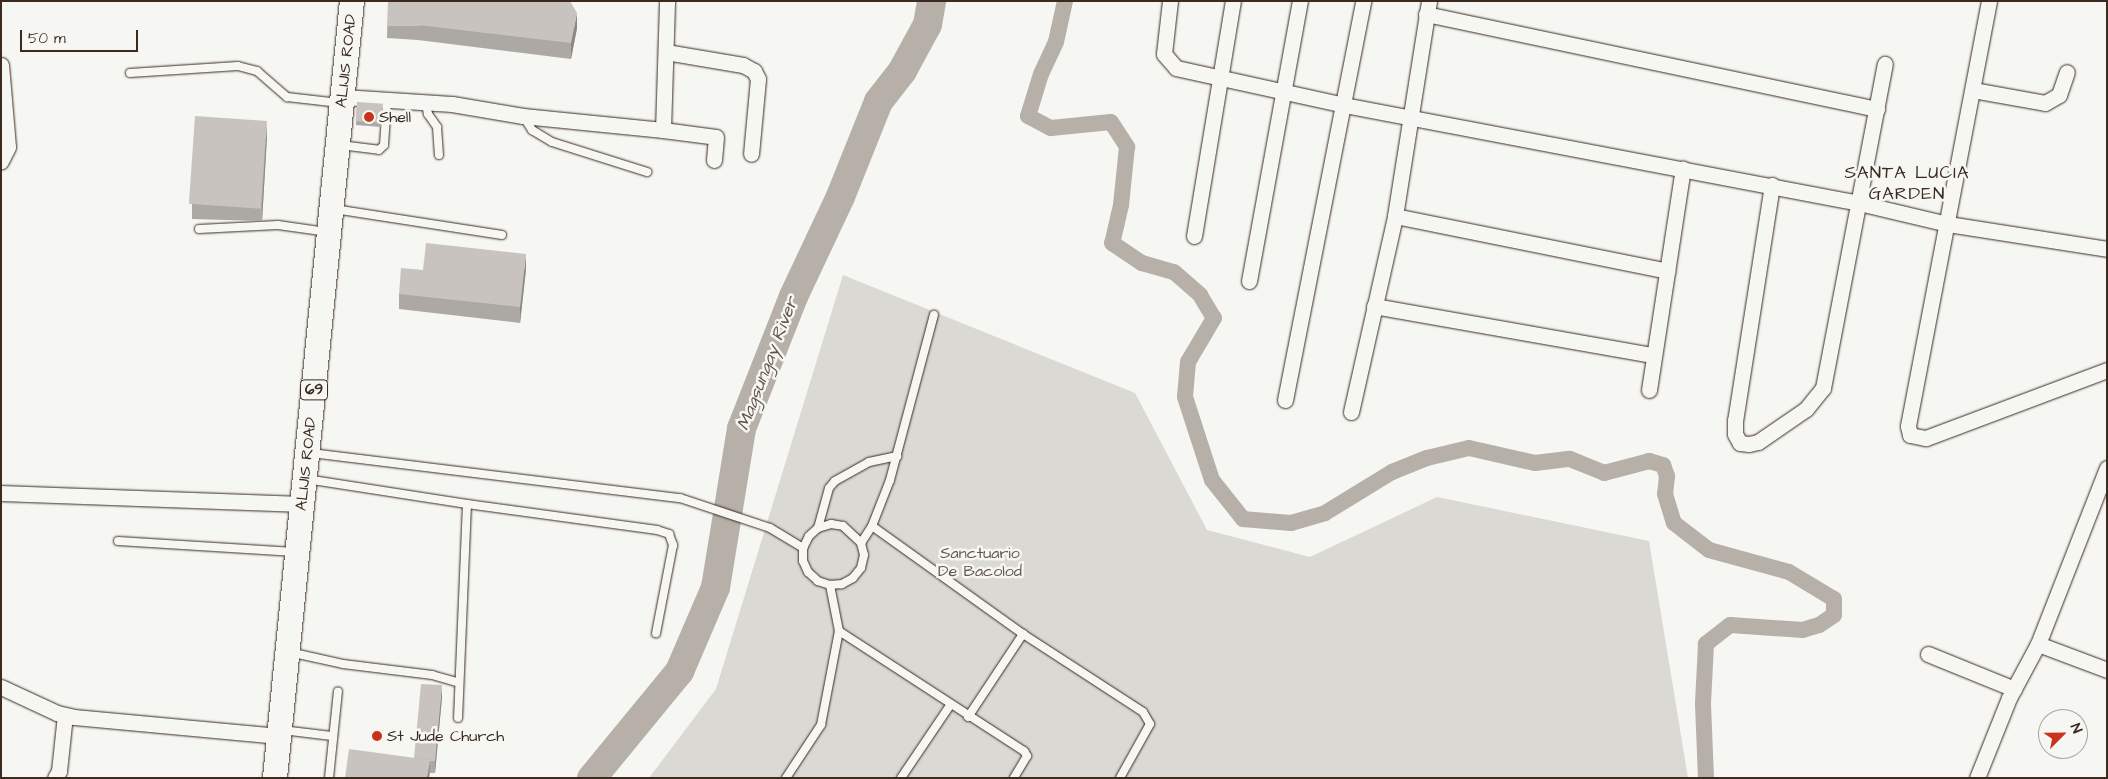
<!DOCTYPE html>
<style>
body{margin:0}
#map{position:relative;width:2108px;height:779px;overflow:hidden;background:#f6f6f2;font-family:"Architects Daughter",sans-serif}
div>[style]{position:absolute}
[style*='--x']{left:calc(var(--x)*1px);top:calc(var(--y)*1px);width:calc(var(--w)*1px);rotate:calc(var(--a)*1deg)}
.green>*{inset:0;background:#dad9d3}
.canal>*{height:16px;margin:-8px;padding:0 8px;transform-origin:8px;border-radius:8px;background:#b6b0a9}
.river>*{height:29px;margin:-14.5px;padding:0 14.5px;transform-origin:14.5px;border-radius:14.5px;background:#b6b0a9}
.roads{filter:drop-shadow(0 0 1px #3b2a1e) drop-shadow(0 0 1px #3b2a1e)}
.lane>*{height:8px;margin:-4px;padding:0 4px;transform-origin:4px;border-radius:4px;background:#f6f6f2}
.street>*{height:15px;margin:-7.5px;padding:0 7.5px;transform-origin:7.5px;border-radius:7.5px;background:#f6f6f2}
.primary>*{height:24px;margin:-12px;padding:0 12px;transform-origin:12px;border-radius:12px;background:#f6f6f2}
.wall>*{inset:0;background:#aca8a3}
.shaded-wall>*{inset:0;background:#8c8885}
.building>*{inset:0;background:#c8c3be;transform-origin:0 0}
.dots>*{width:14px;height:14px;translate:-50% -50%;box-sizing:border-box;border:2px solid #f6f6f2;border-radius:50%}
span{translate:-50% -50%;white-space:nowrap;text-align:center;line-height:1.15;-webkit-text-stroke:5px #f6f6f2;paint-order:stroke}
.shield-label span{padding:1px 4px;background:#f6f6f2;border:1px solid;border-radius:4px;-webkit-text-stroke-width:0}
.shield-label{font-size:15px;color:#3b2a1e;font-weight:700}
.street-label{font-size:16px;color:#3b2a1e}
.poi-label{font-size:16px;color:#3b2a1e}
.left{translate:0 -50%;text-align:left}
.park-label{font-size:16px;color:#63564b}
.neighbourhood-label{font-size:18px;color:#3b2a1e;letter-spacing:1px}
.water-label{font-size:18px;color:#605248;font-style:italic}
.frame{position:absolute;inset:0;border:2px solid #3b2a1e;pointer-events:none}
.north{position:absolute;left:2038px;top:709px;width:50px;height:50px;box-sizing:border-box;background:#f6f6f2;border:1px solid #aba49d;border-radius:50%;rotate:67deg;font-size:14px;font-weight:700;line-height:20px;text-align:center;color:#3b2a1e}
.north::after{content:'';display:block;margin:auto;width:18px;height:22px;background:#c8321e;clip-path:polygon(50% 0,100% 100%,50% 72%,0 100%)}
.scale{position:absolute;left:20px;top:30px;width:118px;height:22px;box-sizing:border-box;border:2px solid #3b2a1e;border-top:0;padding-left:6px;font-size:15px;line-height:18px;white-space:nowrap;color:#3b2a1e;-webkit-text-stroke:4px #f6f6f2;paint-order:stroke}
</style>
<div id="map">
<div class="green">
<div style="clip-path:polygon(843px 275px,1135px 393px,1207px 530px,1310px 557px,1437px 497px,1649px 541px,1688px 778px,649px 778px,716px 689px)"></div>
</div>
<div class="canal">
<div style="--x:1065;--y:1;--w:42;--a:102.4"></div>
<div style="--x:1056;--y:42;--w:35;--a:115"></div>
<div style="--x:1041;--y:74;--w:44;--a:107.2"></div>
<div style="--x:1028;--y:116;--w:26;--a:28"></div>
<div style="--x:1051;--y:128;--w:60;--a:-5.7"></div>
<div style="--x:1111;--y:122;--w:30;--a:57"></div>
<div style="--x:1127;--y:147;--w:58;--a:95.9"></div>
<div style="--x:1121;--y:205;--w:39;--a:103"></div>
<div style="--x:1112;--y:243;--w:36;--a:34"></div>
<div style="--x:1142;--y:263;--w:33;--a:16"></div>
<div style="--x:1174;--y:272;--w:35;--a:41"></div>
<div style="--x:1200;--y:295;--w:27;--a:59"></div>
<div style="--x:1214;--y:318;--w:51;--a:120.6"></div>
<div style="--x:1188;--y:362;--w:35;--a:95"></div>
<div style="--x:1185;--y:397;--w:87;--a:72"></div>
<div style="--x:1212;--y:480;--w:50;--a:51.5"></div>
<div style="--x:1243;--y:519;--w:48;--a:4.8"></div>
<div style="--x:1291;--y:523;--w:35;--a:-16"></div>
<div style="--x:1325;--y:513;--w:79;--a:-31.5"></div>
<div style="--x:1392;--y:472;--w:38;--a:-22"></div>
<div style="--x:1427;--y:458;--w:43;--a:-13.4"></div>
<div style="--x:1469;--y:448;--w:68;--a:12.8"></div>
<div style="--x:1535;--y:463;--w:35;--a:-7"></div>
<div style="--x:1570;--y:459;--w:37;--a:22"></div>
<div style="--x:1604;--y:473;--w:47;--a:-14.9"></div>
<div style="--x:1649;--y:461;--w:15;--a:16"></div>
<div style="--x:1663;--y:465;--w:12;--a:70"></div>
<div style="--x:1667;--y:476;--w:18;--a:96"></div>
<div style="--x:1665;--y:494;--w:30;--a:73"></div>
<div style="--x:1674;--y:523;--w:44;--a:37.6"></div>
<div style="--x:1709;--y:550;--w:83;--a:15.4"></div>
<div style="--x:1789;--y:572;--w:52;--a:31"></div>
<div style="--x:1834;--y:599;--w:16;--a:90"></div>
<div style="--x:1834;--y:615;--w:18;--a:146"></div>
<div style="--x:1819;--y:625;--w:17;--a:163"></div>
<div style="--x:1803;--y:630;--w:73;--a:-176.1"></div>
<div style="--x:1730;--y:625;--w:31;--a:142"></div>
<div style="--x:1706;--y:644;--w:60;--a:92.9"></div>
<div style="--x:1703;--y:704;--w:74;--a:87.7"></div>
</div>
<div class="river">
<div style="--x:591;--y:778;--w:139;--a:-50.6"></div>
<div style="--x:679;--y:671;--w:91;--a:-66.8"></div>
<div style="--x:715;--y:587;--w:161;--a:-80.7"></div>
<div style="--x:741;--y:428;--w:142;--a:-68.5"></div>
<div style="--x:793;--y:296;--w:110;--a:-64.8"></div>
<div style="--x:840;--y:196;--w:102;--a:-68.2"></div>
<div style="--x:878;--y:101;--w:39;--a:-52"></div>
<div style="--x:902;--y:70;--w:52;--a:-61.5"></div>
<div style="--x:927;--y:24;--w:23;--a:-80"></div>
</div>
<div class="roads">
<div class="lane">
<div style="--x:130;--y:73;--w:108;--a:-3.7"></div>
<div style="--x:238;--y:66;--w:20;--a:15"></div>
<div style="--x:257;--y:71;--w:40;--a:41"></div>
<div style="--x:287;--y:97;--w:53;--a:6.5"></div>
<div style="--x:426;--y:102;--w:12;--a:81"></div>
<div style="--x:428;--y:114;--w:16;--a:55"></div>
<div style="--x:437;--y:127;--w:28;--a:86"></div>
<div style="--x:523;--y:116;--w:17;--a:57"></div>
<div style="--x:532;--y:130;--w:23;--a:31"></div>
<div style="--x:552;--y:142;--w:100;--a:17.5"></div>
<div style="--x:340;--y:145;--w:39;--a:7"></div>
<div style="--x:379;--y:150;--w:7;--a:-45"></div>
<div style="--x:384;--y:145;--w:44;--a:-86.1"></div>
<div style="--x:334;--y:209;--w:170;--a:8.8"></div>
<div style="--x:199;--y:229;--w:79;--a:-2.9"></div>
<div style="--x:278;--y:225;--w:49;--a:8.1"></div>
<div style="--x:311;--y:453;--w:372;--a:7"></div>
<div style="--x:680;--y:498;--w:95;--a:18.4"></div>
<div style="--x:770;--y:528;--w:39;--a:31"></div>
<div style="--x:306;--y:479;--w:163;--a:8.8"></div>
<div style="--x:467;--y:504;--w:214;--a:92.4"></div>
<div style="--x:467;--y:504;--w:192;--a:7.8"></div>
<div style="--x:657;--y:530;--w:13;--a:18"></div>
<div style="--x:669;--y:534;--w:12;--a:70"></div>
<div style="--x:673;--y:545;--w:90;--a:100.9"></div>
<div style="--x:872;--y:526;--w:186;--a:35.6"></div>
<div style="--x:1023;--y:634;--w:143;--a:33"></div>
<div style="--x:1143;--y:712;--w:14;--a:60"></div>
<div style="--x:1150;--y:724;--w:62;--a:119.1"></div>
<div style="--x:818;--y:528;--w:14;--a:-17"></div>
<div style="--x:831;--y:524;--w:12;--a:9"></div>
<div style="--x:843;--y:526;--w:25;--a:43"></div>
<div style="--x:861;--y:543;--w:12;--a:76"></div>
<div style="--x:864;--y:555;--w:13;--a:103"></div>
<div style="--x:861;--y:568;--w:13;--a:129"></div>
<div style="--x:853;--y:578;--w:13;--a:151"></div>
<div style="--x:842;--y:584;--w:12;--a:175"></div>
<div style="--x:830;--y:585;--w:13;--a:-162"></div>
<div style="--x:818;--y:581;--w:13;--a:-138"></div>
<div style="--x:808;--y:572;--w:12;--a:-114"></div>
<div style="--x:803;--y:561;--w:13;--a:-90"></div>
<div style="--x:803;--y:548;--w:13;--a:-63"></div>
<div style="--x:809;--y:536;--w:12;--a:-42"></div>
<div style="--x:818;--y:528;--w:41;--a:-74.6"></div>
<div style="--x:829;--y:488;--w:9;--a:-49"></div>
<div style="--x:835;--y:481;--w:39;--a:-29"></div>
<div style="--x:869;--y:462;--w:29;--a:-12"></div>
<div style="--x:118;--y:541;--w:177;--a:3.6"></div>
<div style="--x:861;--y:543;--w:20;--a:-57"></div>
<div style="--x:872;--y:526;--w:49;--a:-68.6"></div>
<div style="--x:890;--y:480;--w:171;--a:-75.1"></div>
<div style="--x:839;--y:631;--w:221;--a:33"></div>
<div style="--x:1024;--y:751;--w:6;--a:59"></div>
<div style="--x:1027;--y:756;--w:26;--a:121"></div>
<div style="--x:289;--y:652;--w:55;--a:12.5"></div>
<div style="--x:343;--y:664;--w:90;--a:7"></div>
<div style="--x:432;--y:675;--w:26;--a:16"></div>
<div style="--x:968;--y:717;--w:100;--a:-56.5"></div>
<div style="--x:282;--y:730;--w:50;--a:6.8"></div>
<div style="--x:329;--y:778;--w:87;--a:-84.1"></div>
<div style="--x:786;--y:778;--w:64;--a:-56.6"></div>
<div style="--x:821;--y:725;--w:96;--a:-79.2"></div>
<div style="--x:839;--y:631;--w:47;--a:-101.1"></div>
<div style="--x:901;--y:778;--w:89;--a:-56"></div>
</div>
<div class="street">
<div style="--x:1170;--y:1;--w:53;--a:96.5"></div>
<div style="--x:1164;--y:54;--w:18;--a:49"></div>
<div style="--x:1176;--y:68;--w:172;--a:12.4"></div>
<div style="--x:1344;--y:105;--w:524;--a:10.77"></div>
<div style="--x:1859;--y:203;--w:91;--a:13.3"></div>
<div style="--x:1948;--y:224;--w:161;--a:8.9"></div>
<div style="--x:1989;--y:1;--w:433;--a:100.8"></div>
<div style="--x:1908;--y:426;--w:9;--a:77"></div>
<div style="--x:1910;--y:435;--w:16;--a:11"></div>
<div style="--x:1926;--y:438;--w:193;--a:-20.6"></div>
<div style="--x:1426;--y:14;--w:461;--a:11.9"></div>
<div style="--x:666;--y:52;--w:78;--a:9.6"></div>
<div style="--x:743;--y:65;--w:13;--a:29"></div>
<div style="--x:754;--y:71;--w:9;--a:63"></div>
<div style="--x:758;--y:79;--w:75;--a:95.3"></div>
<div style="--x:1;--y:65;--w:82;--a:85.1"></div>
<div style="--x:8;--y:147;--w:16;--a:117"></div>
<div style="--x:1973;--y:90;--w:73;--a:10.2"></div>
<div style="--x:2045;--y:103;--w:16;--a:-30"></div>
<div style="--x:2059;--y:95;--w:24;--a:-71"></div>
<div style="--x:343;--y:97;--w:109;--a:3.7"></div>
<div style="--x:452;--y:104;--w:72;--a:9.6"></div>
<div style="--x:523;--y:116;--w:141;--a:5.7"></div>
<div style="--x:663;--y:130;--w:129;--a:-88.2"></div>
<div style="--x:663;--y:130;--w:53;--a:7.5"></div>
<div style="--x:716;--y:137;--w:23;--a:95"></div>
<div style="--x:1772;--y:185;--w:238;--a:98.9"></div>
<div style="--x:1735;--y:420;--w:14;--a:90"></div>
<div style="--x:1735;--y:434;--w:10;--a:61"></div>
<div style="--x:1740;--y:443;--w:9;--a:6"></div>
<div style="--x:1749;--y:444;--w:9;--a:-13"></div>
<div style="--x:1758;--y:442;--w:58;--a:-34.5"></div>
<div style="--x:1806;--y:409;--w:27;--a:-51"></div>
<div style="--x:1823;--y:388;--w:330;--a:-79.2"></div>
<div style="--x:1395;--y:216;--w:278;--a:11.4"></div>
<div style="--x:1194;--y:236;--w:238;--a:-80.6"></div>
<div style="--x:1249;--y:281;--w:285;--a:-79.7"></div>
<div style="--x:1374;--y:306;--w:283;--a:10"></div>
<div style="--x:1649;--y:390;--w:224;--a:-81.3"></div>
<div style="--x:1285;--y:400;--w:407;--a:-78.9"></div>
<div style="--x:1351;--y:412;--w:201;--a:-77.3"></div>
<div style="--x:1395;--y:216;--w:218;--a:-81"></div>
<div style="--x:1;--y:493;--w:301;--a:2.1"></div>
<div style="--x:2038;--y:644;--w:74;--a:20.6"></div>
<div style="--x:1928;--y:654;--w:93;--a:22.1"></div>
<div style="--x:1;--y:687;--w:62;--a:24.9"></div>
<div style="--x:57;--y:713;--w:17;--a:13"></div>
<div style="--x:74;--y:717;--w:206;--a:5.3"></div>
<div style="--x:55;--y:778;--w:8;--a:-60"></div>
<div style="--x:59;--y:771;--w:56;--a:-83.9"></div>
<div style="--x:1977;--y:778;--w:86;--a:-68.2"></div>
<div style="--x:2009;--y:698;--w:61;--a:-61.8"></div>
<div style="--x:2038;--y:644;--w:189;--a:-68.6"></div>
</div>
<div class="primary">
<div style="--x:275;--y:778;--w:781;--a:-84.34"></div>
</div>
</div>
<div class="wall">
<div style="clip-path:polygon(388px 1px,577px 28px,571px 59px,418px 40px,387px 38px)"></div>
<div style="clip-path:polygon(357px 102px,383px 108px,381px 127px,356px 125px)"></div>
<div style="clip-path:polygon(267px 136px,262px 221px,192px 219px,192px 204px)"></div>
<div style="clip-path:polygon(526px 269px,520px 323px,399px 309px,399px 294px,423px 270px)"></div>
<div style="clip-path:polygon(442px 697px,435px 773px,430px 773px,429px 778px,345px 778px,414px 758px)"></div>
</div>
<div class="shaded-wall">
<div style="clip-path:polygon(577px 13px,577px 28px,571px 59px,571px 43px)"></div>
<div style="clip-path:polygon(267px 121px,267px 136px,262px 221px,262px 205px)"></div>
<div style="clip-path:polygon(526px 254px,526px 269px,520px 323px,520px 307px)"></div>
<div style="clip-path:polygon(442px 685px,442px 697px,435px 773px,435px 761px)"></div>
<div style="clip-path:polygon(430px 760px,429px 778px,427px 778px)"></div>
</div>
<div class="building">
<div style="left:388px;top:1px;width:32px;height:25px"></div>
<div style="clip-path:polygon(420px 1px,570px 1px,577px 13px,571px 43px,418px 25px)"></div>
<div style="left:357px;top:102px;width:26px;height:19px;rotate:4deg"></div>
<div style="left:195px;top:116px;width:72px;height:88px;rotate:4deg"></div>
<div style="clip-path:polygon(426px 243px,526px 254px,520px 307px,399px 294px,401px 268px,423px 270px)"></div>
<div style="clip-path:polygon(421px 684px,442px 685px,435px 761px,430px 761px,430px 760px,414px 758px)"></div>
<div style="clip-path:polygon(349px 749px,430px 760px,427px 778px,345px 778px)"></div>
</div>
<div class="dots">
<div style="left:369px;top:117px;background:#c8321e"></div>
<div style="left:377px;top:736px;background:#c8321e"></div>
</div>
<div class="shield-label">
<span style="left:314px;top:390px">69</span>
</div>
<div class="street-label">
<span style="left:346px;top:61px;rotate:-84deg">ALIJIS ROAD</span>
<span style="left:306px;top:464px;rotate:-84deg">ALIJIS ROAD</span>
</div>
<div class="poi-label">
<span class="left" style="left:379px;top:117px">Shell</span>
<span class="left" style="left:387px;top:736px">St Jude Church</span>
</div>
<div class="park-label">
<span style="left:980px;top:562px">Sanctuario<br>De Bacolod</span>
</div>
<div class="neighbourhood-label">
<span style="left:1907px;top:184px">SANTA LUCIA<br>GARDEN</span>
</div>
<div class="water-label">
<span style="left:768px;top:364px;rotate:-69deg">Magsungay River</span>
</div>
<div class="frame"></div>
<div class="north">N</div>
<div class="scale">50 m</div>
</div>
